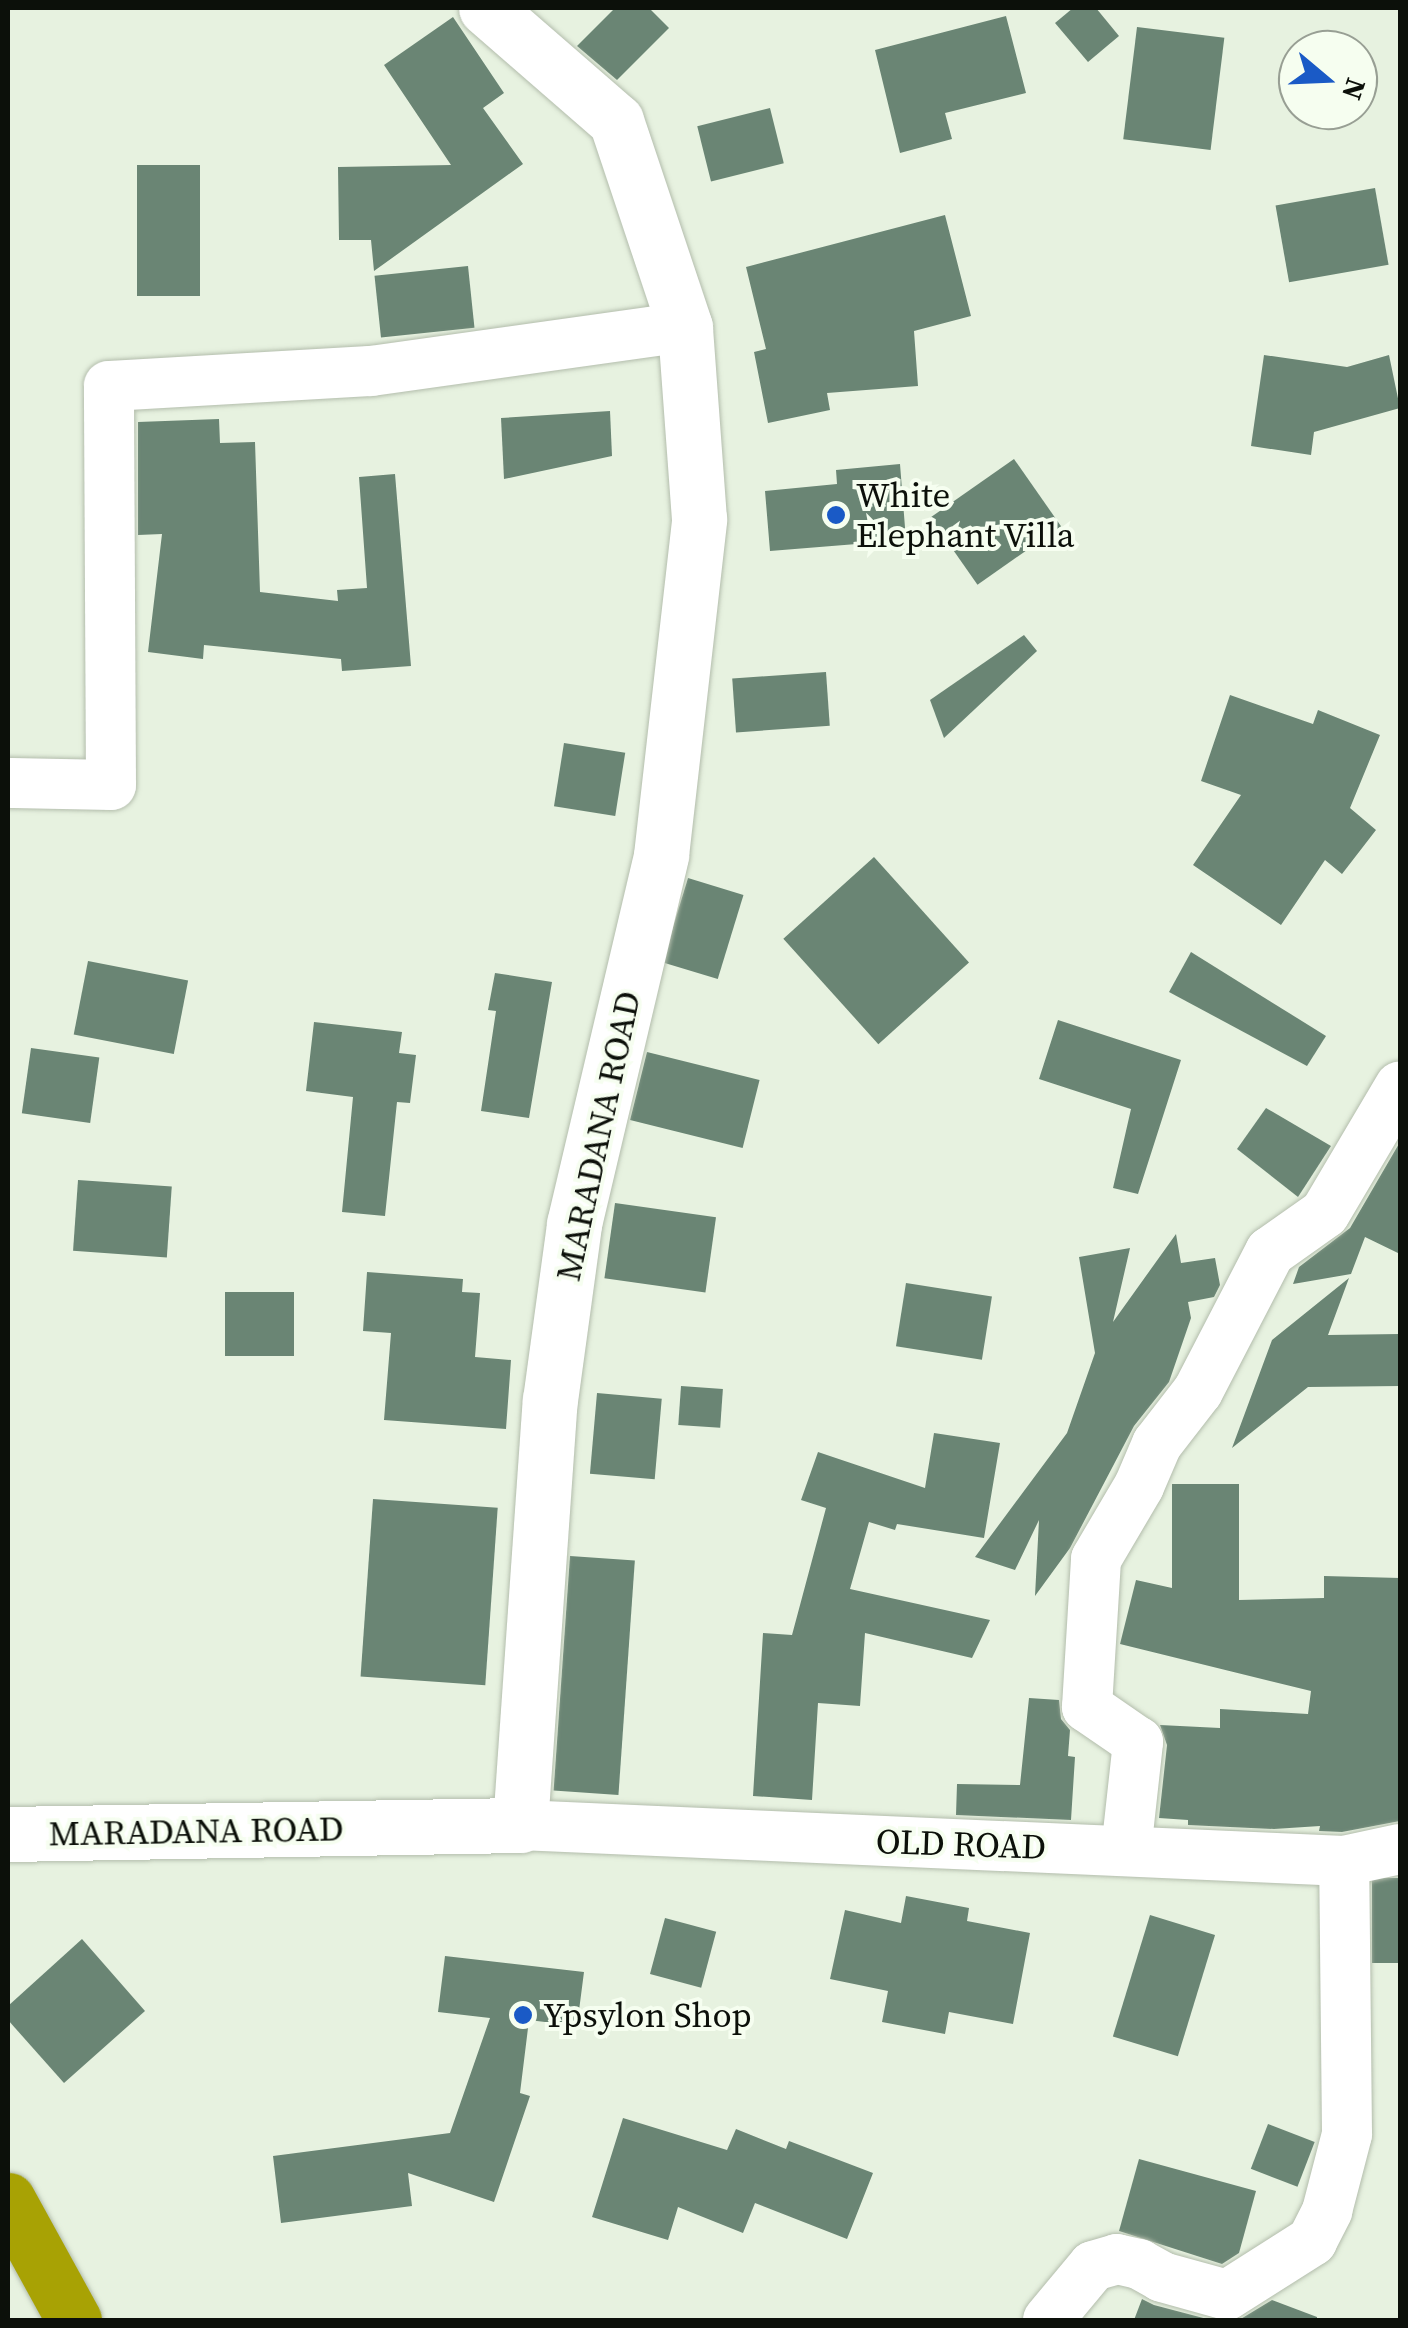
<!DOCTYPE html>
<style>
body{margin:0}
#map{position:relative;width:1408px;height:2328px;overflow:hidden;background:#e7f2e0;font-family:"Source Serif 4",serif}
div>[style]{position:absolute}
[style*='--x']{left:calc(var(--x)*1px);top:calc(var(--y)*1px);width:calc(var(--w)*1px);rotate:calc(var(--a)*1deg)}
.building>*{inset:0;background:#6a8574;transform-origin:0 0}
.roads{filter:drop-shadow(0 0 2px #b3bdac) drop-shadow(0 0 2px #b3bdac)}
.street>*{height:50px;margin:-25px;padding:0 25px;transform-origin:25px;border-radius:25px;background:#fff}
.secondary>*{height:55px;margin:-27.5px;padding:0 27.5px;transform-origin:27.5px;border-radius:27.5px;background:#fff}
.highway>*{height:55px;margin:-27.5px;padding:0 27.5px;transform-origin:27.5px;border-radius:27.5px;background:#a8a204}
.dots>*{width:28px;height:28px;translate:-50% -50%;box-sizing:border-box;border:5px solid #f6fef0;border-radius:50%}
span{translate:-50% -50%;white-space:nowrap;text-align:center;line-height:1.15;-webkit-text-stroke:8px #f6fef0;paint-order:stroke}
.poi-label{font-size:35px;color:#0c100a}
.left{translate:0 -50%;text-align:left}
.street-label{font-size:35px;color:#0c100a}
.frame{position:absolute;inset:0;border:10px solid #0c100a;pointer-events:none}
.north{position:absolute;left:1278px;top:30px;width:100px;height:100px;box-sizing:border-box;background:#f6fef0;border:2px solid #989f94;border-radius:50%;rotate:109deg;font-size:28px;font-weight:700;line-height:40px;text-align:center;color:#0c100a}
.north::after{content:'';display:block;margin:auto;width:35px;height:45px;background:#1a5ac6;clip-path:polygon(50% 0,100% 100%,50% 72%,0 100%)}
</style>
<div id="map">
<div class="building">
<div style="clip-path:polygon(615px 8px,649px 8px,669px 28px,617px 80px,577px 46px)"></div>
<div style="clip-path:polygon(1073px 8px,1096px 8px,1119px 36px,1088px 62px,1055px 23px)"></div>
<div style="clip-path:polygon(1006px 16px,1026px 93px,945px 113px,952px 139px,900px 153px,875px 50px)"></div>
<div style="clip-path:polygon(453px 17px,504px 93px,483px 108px,523px 164px,374px 271px,371px 240px,339px 240px,338px 167px,451px 165px,384px 65px)"></div>
<div style="left:1137px;top:27px;width:88px;height:113px;rotate:7deg"></div>
<div style="left:770px;top:108px;width:57px;height:75px;rotate:76deg"></div>
<div style="left:137px;top:165px;width:63px;height:131px"></div>
<div style="left:1375px;top:188px;width:78px;height:101px;rotate:80deg"></div>
<div style="clip-path:polygon(945px 215px,971px 316px,914px 331px,918px 386px,827px 393px,830px 410px,768px 423px,754px 352px,766px 349px,746px 267px)"></div>
<div style="left:468px;top:266px;width:62px;height:94px;rotate:84deg"></div>
<div style="clip-path:polygon(1264px 355px,1347px 367px,1389px 355px,1400px 408px,1314px 432px,1311px 455px,1251px 446px)"></div>
<div style="clip-path:polygon(610px 411px,612px 456px,504px 479px,501px 418px)"></div>
<div style="clip-path:polygon(219px 419px,220px 443px,255px 442px,260px 592px,338px 601px,337px 590px,367px 588px,359px 477px,395px 474px,411px 666px,342px 671px,341px 659px,204px 645px,203px 659px,148px 652px,162px 534px,138px 535px,138px 422px)"></div>
<div style="left:1014px;top:459px;width:82px;height:102px;rotate:55deg"></div>
<div style="clip-path:polygon(900px 464px,906px 540px,770px 551px,765px 491px,837px 484px,836px 470px)"></div>
<div style="clip-path:polygon(1024px 635px,1037px 651px,944px 738px,930px 700px)"></div>
<div style="left:826px;top:672px;width:54px;height:94px;rotate:86deg"></div>
<div style="clip-path:polygon(1230px 695px,1313px 724px,1318px 710px,1380px 735px,1350px 808px,1376px 830px,1342px 874px,1325px 860px,1281px 925px,1193px 865px,1241px 795px,1201px 781px)"></div>
<div style="left:564px;top:743px;width:62px;height:64px;rotate:9deg"></div>
<div style="left:874px;top:857px;width:142px;height:122px;rotate:48deg"></div>
<div style="left:688px;top:878px;width:58px;height:88px;rotate:17deg"></div>
<div style="clip-path:polygon(1191px 952px,1326px 1036px,1307px 1066px,1169px 992px)"></div>
<div style="left:88px;top:961px;width:102px;height:75px;rotate:11deg"></div>
<div style="clip-path:polygon(495px 973px,552px 982px,529px 1118px,481px 1111px,496px 1011px,488px 1010px)"></div>
<div style="clip-path:polygon(1058px 1020px,1181px 1060px,1138px 1194px,1113px 1188px,1131px 1109px,1039px 1079px)"></div>
<div style="clip-path:polygon(314px 1022px,402px 1032px,399px 1053px,416px 1055px,410px 1103px,397px 1102px,385px 1216px,342px 1212px,353px 1097px,306px 1091px)"></div>
<div style="left:31px;top:1048px;width:69px;height:66px;rotate:8deg"></div>
<div style="left:647px;top:1052px;width:116px;height:70px;rotate:14deg"></div>
<div style="clip-path:polygon(1266px 1108px,1331px 1146px,1298px 1197px,1237px 1149px)"></div>
<div style="clip-path:polygon(1400px 1142px,1400px 1254px,1365px 1237px,1351px 1274px,1293px 1284px,1299px 1267px,1350px 1228px)"></div>
<div style="left:78px;top:1180px;width:94px;height:71px;rotate:4deg"></div>
<div style="left:615px;top:1203px;width:102px;height:76px;rotate:8deg"></div>
<div style="clip-path:polygon(1176px 1234px,1181px 1263px,1215px 1258px,1220px 1285px,1214px 1297px,1188px 1302px,1191px 1318px,1169px 1382px,1134px 1426px,1070px 1548px,1035px 1596px,1039px 1520px,1015px 1570px,975px 1557px,1067px 1433px,1095px 1353px,1079px 1257px,1130px 1248px,1113px 1322px)"></div>
<div style="clip-path:polygon(367px 1272px,463px 1279px,462px 1292px,480px 1293px,475px 1357px,511px 1360px,506px 1429px,384px 1420px,391px 1333px,363px 1331px)"></div>
<div style="clip-path:polygon(1349px 1278px,1328px 1335px,1400px 1334px,1400px 1386px,1308px 1387px,1232px 1448px,1272px 1340px)"></div>
<div style="left:906px;top:1283px;width:87px;height:64px;rotate:9deg"></div>
<div style="left:225px;top:1292px;width:69px;height:64px"></div>
<div style="left:681px;top:1386px;width:42px;height:39px;rotate:4deg"></div>
<div style="left:597px;top:1393px;width:65px;height:81px;rotate:5deg"></div>
<div style="clip-path:polygon(934px 1433px,1000px 1443px,984px 1538px,897px 1524px,895px 1530px,869px 1522px,850px 1589px,990px 1620px,972px 1658px,865px 1633px,860px 1706px,818px 1703px,812px 1800px,753px 1796px,763px 1633px,792px 1635px,826px 1508px,801px 1500px,818px 1452px,925px 1488px)"></div>
<div style="clip-path:polygon(1172px 1484px,1239px 1484px,1239px 1600px,1324px 1598px,1324px 1576px,1400px 1578px,1400px 1821px,1342px 1832px,1319px 1831px,1320px 1826px,1274px 1829px,1188px 1825px,1188px 1820px,1159px 1818px,1167px 1745px,1160px 1725px,1220px 1728px,1220px 1709px,1308px 1714px,1311px 1691px,1120px 1644px,1136px 1580px,1172px 1588px)"></div>
<div style="left:373px;top:1499px;width:125px;height:178px;rotate:4deg"></div>
<div style="left:570px;top:1556px;width:65px;height:235px;rotate:4deg"></div>
<div style="clip-path:polygon(1029px 1698px,1059px 1700px,1061px 1719px,1070px 1730px,1068px 1756px,1075px 1757px,1071px 1820px,956px 1815px,957px 1784px,1020px 1785px)"></div>
<div style="left:1400px;top:1878px;width:85px;height:28px;rotate:90deg"></div>
<div style="clip-path:polygon(906px 1896px,969px 1908px,967px 1921px,1030px 1933px,1013px 2024px,949px 2012px,945px 2034px,882px 2022px,888px 1991px,830px 1979px,845px 1910px,901px 1923px)"></div>
<div style="left:1150px;top:1915px;width:68px;height:127px;rotate:17deg"></div>
<div style="left:665px;top:1918px;width:53px;height:58px;rotate:15deg"></div>
<div style="clip-path:polygon(82px 1939px,145px 2011px,64px 2083px,8px 2020px,8px 2006px)"></div>
<div style="clip-path:polygon(445px 1956px,584px 1972px,577px 2026px,529px 2020px,520px 2093px,530px 2096px,494px 2202px,408px 2173px,412px 2206px,281px 2223px,273px 2156px,450px 2133px,490px 2018px,438px 2012px)"></div>
<div style="clip-path:polygon(623px 2118px,727px 2150px,736px 2129px,786px 2149px,789px 2141px,873px 2173px,847px 2239px,755px 2203px,743px 2233px,678px 2207px,668px 2240px,592px 2217px)"></div>
<div style="left:1268px;top:2124px;width:50px;height:48px;rotate:21deg"></div>
<div style="clip-path:polygon(1139px 2159px,1256px 2191px,1239px 2253px,1222px 2264px,1119px 2231px)"></div>
<div style="clip-path:polygon(1142px 2299px,1154px 2305px,1211px 2320px,1134px 2320px)"></div>
<div style="clip-path:polygon(1272px 2300px,1317px 2317px,1317px 2320px,1239px 2320px)"></div>
</div>
<div class="roads">
<div class="street">
<div style="--x:8;--y:783;--w:103;--a:1.1"></div>
<div style="--x:111;--y:785;--w:399;--a:-90.3"></div>
<div style="--x:109;--y:386;--w:262;--a:-3.3"></div>
<div style="--x:371;--y:371;--w:317;--a:-8"></div>
<div style="--x:520;--y:1825;--w:825;--a:2.5"></div>
<div style="--x:1344;--y:1861;--w:57;--a:-12.1"></div>
<div style="--x:1126;--y:1851;--w:110;--a:-83.7"></div>
<div style="--x:1138;--y:1742;--w:62;--a:-145.5"></div>
<div style="--x:1087;--y:1707;--w:148;--a:-86.5"></div>
<div style="--x:1096;--y:1559;--w:85;--a:-59.5"></div>
<div style="--x:1139;--y:1486;--w:46;--a:-66.8"></div>
<div style="--x:1157;--y:1444;--w:67;--a:-52.3"></div>
<div style="--x:1198;--y:1391;--w:157;--a:-62.6"></div>
<div style="--x:1270;--y:1252;--w:67;--a:-35.3"></div>
<div style="--x:1325;--y:1213;--w:147;--a:-59.4"></div>
<div style="--x:1048;--y:2320;--w:70;--a:-50.2"></div>
<div style="--x:1093;--y:2266;--w:25;--a:-16"></div>
<div style="--x:1117;--y:2259;--w:23;--a:13"></div>
<div style="--x:1139;--y:2264;--w:26;--a:29"></div>
<div style="--x:1162;--y:2277;--w:67;--a:15.5"></div>
<div style="--x:1227;--y:2295;--w:101;--a:-32.4"></div>
<div style="--x:1312;--y:2241;--w:34;--a:-63"></div>
<div style="--x:1327;--y:2211;--w:80;--a:-75.4"></div>
<div style="--x:1347;--y:2134;--w:273;--a:-90.6"></div>
</div>
<div class="secondary">
<div style="--x:8;--y:1834;--w:512;--a:-1.01"></div>
<div style="--x:520;--y:1825;--w:426;--a:-86"></div>
<div style="--x:550;--y:1400;--w:178;--a:-82.2"></div>
<div style="--x:574;--y:1224;--w:379;--a:-76.7"></div>
<div style="--x:661;--y:855;--w:338;--a:-83.5"></div>
<div style="--x:699;--y:519;--w:193;--a:-94.2"></div>
<div style="--x:685;--y:327;--w:217;--a:-108.5"></div>
<div style="--x:616;--y:121;--w:172;--a:-139"></div>
</div>
<div class="highway">
<div style="--x:8;--y:2200;--w:137;--a:61.2"></div>
</div>
</div>
<div class="dots">
<div style="left:836px;top:515px;background:#1a5ac6"></div>
<div style="left:523px;top:2015px;background:#1a5ac6"></div>
</div>
<div class="poi-label">
<span class="left" style="left:856px;top:515px">White<br>Elephant Villa</span>
<span class="left" style="left:543px;top:2015px">Ypsylon Shop</span>
</div>
<div class="street-label">
<span style="left:598px;top:1136px;rotate:-78deg">MARADANA ROAD</span>
<span style="left:196px;top:1831px;rotate:-1deg">MARADANA ROAD</span>
<span style="left:961px;top:1844px;rotate:2deg">OLD ROAD</span>
</div>
<div class="frame"></div>
<div class="north">N</div>
</div>
